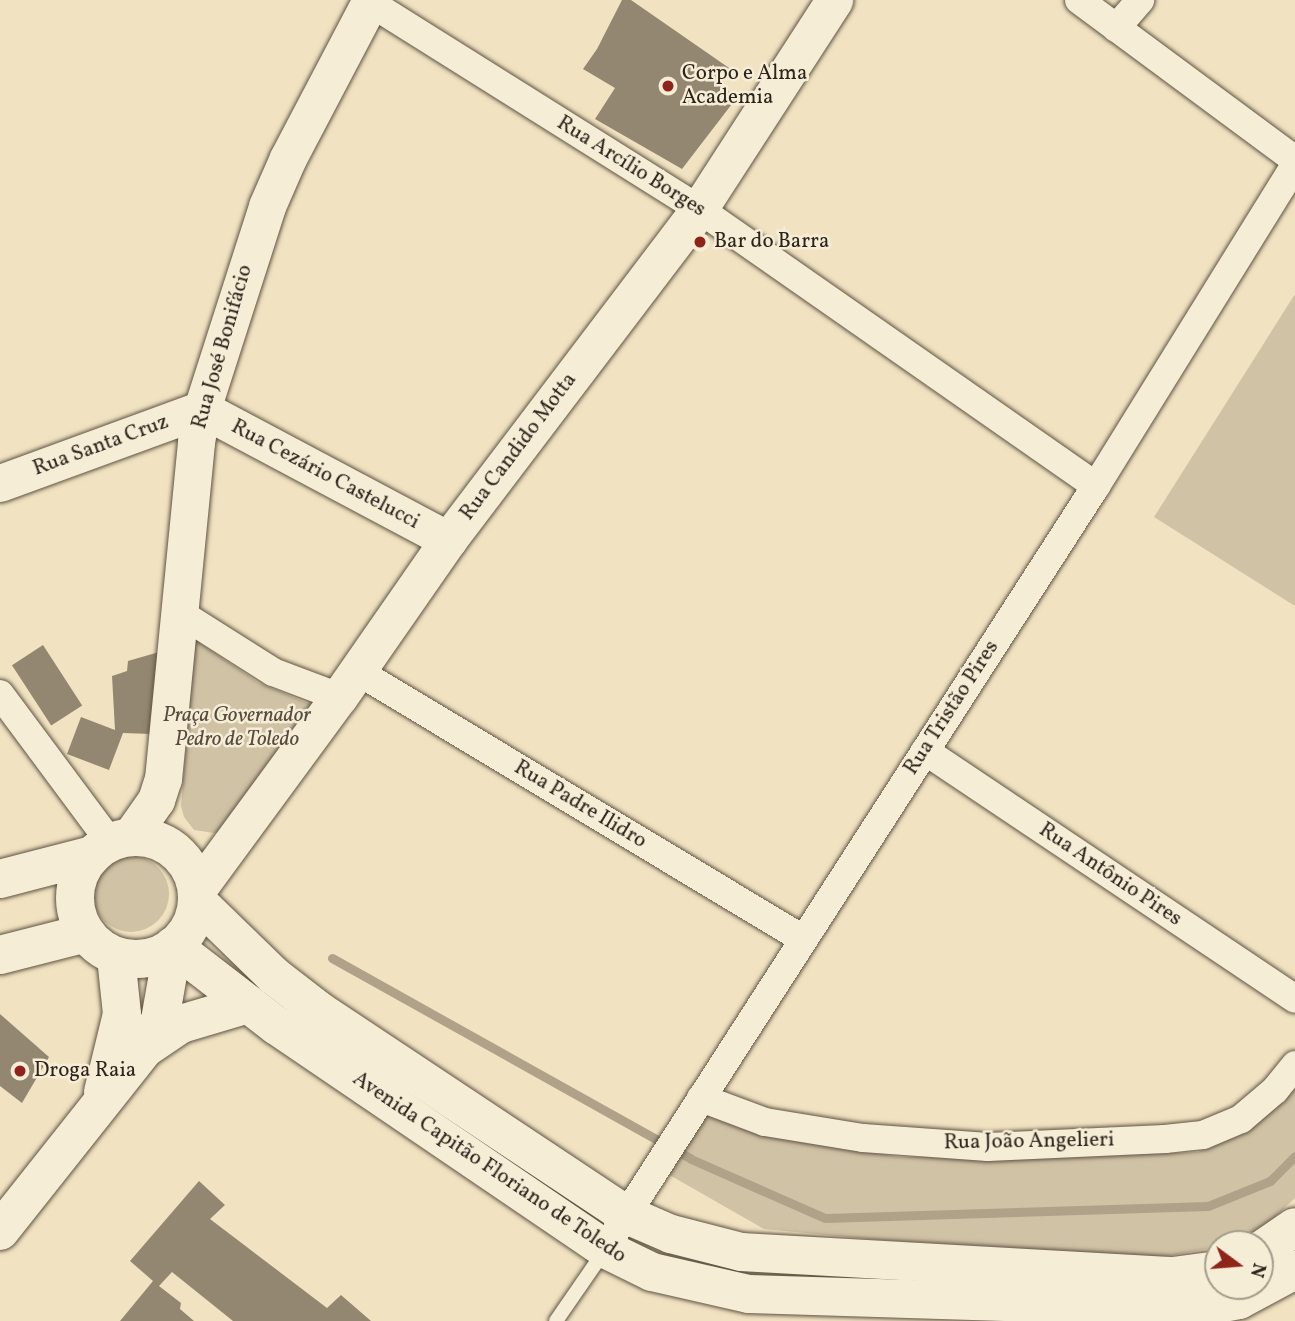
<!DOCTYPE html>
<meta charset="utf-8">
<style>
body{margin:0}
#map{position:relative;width:1295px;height:1321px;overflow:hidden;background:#f1e3c1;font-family:Vollkorn,serif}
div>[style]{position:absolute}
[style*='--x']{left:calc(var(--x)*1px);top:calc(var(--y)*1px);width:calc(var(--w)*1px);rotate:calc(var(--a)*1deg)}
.green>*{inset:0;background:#d0c2a5}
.round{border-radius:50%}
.stream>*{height:9px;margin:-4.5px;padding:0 4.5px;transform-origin:4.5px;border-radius:4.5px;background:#afa289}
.building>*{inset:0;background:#938771;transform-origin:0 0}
.roads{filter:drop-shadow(0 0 2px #5f5344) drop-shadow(0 0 2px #5f5344)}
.service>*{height:14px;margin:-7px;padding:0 7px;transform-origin:7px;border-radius:7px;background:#f6edd7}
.minor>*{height:28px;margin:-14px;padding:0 14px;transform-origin:14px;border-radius:14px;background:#f6edd7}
.tertiary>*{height:37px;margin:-18.5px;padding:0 18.5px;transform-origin:18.5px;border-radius:18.5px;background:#f6edd7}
.secondary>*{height:38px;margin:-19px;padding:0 19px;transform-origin:19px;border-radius:19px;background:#f6edd7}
.secondary>.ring{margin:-19px;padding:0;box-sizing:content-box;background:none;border:38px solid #f6edd7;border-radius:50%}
.dots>*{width:19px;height:19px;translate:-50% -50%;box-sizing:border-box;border:4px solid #f6edd7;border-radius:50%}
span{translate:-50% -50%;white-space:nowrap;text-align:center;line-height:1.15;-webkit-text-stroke:5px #f6edd7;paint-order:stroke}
.poi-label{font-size:21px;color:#2e231b}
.left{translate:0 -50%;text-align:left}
.street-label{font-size:21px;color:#2e231b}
.park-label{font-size:21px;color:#564b3e;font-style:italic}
.north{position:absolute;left:1204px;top:1230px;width:70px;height:70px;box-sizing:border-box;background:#f6edd7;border:2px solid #a69c8c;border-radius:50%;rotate:106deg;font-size:19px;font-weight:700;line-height:28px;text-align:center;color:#2e231b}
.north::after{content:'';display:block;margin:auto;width:24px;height:32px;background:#8f2418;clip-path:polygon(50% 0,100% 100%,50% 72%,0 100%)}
</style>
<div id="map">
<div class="green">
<div style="clip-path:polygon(1295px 294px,1295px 606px,1154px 517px)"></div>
<div style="clip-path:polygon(195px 640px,259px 683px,314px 706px,221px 832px,214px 833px,194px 830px,184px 817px,181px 806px)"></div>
<div class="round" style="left:93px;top:856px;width:76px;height:76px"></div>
<div style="clip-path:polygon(1295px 1084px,1295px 1198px,1264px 1227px,1217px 1247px,1162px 1257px,880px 1240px,764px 1229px,666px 1173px,703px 1113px,760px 1130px,898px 1157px,1087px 1157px,1198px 1152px,1243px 1134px)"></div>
</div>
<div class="stream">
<div style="--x:332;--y:958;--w:411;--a:29.2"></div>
<div style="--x:691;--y:1159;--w:146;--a:23.8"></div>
<div style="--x:825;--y:1218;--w:383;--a:-1.8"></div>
<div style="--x:1208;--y:1206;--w:67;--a:-22"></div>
<div style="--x:1270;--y:1181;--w:35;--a:-45"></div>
</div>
<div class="building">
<div style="clip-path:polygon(622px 0,631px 0,732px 70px,723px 83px,735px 100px,682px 169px,595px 119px,615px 88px,583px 69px,597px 49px)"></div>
<div style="left:43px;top:645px;width:72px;height:37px;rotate:57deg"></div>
<div style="clip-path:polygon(159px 652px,151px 734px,123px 733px,109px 770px,67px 754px,81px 717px,115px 730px,112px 676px,127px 671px,128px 661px)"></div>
<div style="clip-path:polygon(0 1014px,49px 1057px,22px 1103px,0 1086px)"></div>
<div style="clip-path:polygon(199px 1181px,225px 1205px,210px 1219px,327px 1308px,341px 1295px,371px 1321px,233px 1321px,172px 1272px,159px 1286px,181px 1303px,180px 1309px,194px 1321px,120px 1321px,153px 1281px,130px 1261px)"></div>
</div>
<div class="roads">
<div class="service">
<div style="--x:556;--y:1321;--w:86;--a:-55.4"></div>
</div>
<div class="minor">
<div style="--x:366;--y:0;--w:393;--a:32.1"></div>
<div style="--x:699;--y:209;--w:484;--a:34.9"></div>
<div style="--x:1079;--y:0;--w:269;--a:36.5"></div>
<div style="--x:1116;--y:28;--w:37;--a:-49"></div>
<div style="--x:180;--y:613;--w:110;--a:32.4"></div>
<div style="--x:273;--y:672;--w:71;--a:20.7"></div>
<div style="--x:357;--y:671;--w:520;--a:31"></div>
<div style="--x:0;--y:694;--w:184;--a:53.4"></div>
<div style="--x:925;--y:751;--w:445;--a:33.8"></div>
<div style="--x:701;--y:1098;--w:68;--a:20.6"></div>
<div style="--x:765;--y:1122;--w:99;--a:9.3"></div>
<div style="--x:863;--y:1138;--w:125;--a:4.1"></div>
<div style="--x:988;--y:1147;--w:177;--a:-2.6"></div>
<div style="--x:1165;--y:1139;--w:38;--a:-6"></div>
<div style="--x:1203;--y:1135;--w:41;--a:-22.8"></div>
<div style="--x:1241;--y:1119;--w:45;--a:-40.5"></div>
<div style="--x:1275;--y:1090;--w:32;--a:-51"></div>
<div style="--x:616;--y:1231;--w:886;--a:-57.21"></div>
<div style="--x:1096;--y:486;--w:378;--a:-58.2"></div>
</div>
<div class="tertiary">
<div style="--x:0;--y:483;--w:215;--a:-20.1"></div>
<div style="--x:202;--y:409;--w:279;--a:28"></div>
<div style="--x:130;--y:837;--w:45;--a:-54.9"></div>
<div style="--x:156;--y:800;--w:22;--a:-72"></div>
<div style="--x:163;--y:779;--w:339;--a:-84.4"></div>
<div style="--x:196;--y:442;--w:34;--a:-80"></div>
<div style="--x:202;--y:409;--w:213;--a:-72.2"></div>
<div style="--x:267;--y:206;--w:52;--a:-66.4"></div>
<div style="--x:288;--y:158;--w:178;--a:-62.3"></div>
<div style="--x:197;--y:890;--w:240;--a:-53.7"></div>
<div style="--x:339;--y:697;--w:191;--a:-55.2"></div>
<div style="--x:448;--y:540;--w:415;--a:-52.8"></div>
<div style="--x:699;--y:209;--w:249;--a:-57.1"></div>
</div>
<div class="secondary">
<div class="ring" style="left:75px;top:837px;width:84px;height:84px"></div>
<div style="--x:0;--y:879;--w:96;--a:-14.5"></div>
<div style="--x:197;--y:901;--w:107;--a:44.2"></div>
<div style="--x:274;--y:976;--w:56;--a:37.7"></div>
<div style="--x:318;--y:1010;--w:371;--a:33.6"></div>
<div style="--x:627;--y:1215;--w:48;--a:23.4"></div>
<div style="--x:671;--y:1234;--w:72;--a:14.4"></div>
<div style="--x:741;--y:1252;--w:433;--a:3.2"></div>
<div style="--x:1173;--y:1276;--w:45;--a:-7.6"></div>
<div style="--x:0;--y:955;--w:89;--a:-14.3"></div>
<div style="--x:144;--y:1049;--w:45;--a:-34"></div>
<div style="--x:181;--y:1024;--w:70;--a:-16.6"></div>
<div style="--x:103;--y:1092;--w:80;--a:-76.3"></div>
<div style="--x:122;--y:1014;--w:57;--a:-96"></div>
<div style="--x:0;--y:1231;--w:232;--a:-51.6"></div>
<div style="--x:144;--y:1049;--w:33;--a:-61"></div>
<div style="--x:160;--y:1020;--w:75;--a:-80"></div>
<div style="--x:173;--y:946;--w:131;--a:37.6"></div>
<div style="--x:277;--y:1026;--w:397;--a:34.2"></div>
<div style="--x:605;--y:1249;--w:52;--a:26.1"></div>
<div style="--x:652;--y:1272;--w:99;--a:12.8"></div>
<div style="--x:749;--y:1294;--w:448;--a:1.8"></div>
<div style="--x:1197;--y:1308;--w:43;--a:-10.8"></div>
<div style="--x:1239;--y:1300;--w:64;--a:-28.2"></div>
<div style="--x:1260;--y:1251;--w:42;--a:-34.4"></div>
</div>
</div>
<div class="dots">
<div style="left:668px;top:86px;background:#8f2418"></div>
<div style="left:700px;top:242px;background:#8f2418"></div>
<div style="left:20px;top:1071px;background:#8f2418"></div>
</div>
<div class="poi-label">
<span class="left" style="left:682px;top:86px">Corpo e Alma<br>Academia</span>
<span class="left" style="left:714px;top:242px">Bar do Barra</span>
<span class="left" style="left:34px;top:1071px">Droga Raia</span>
</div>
<div class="street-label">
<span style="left:631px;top:167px;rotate:32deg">Rua Arcílio Borges</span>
<span style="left:223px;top:347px;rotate:-74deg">Rua José Bonifácio</span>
<span style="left:101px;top:446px;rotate:-20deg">Rua Santa Cruz</span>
<span style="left:519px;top:447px;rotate:-53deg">Rua Candido Motta</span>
<span style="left:325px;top:475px;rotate:28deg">Rua Cezário Castelucci</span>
<span style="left:952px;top:708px;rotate:-57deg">Rua Tristão Pires</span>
<span style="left:580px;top:805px;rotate:31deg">Rua Padre Ilidro</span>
<span style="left:1110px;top:875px;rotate:34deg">Rua Antônio Pires</span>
<span style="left:1029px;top:1142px;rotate:-1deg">Rua João Angelieri</span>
<span style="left:489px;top:1168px;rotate:34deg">Avenida Capitão Floriano de Toledo</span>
</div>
<div class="park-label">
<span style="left:237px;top:728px">Praça Governador<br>Pedro de Toledo</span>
</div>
<div class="north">N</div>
</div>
